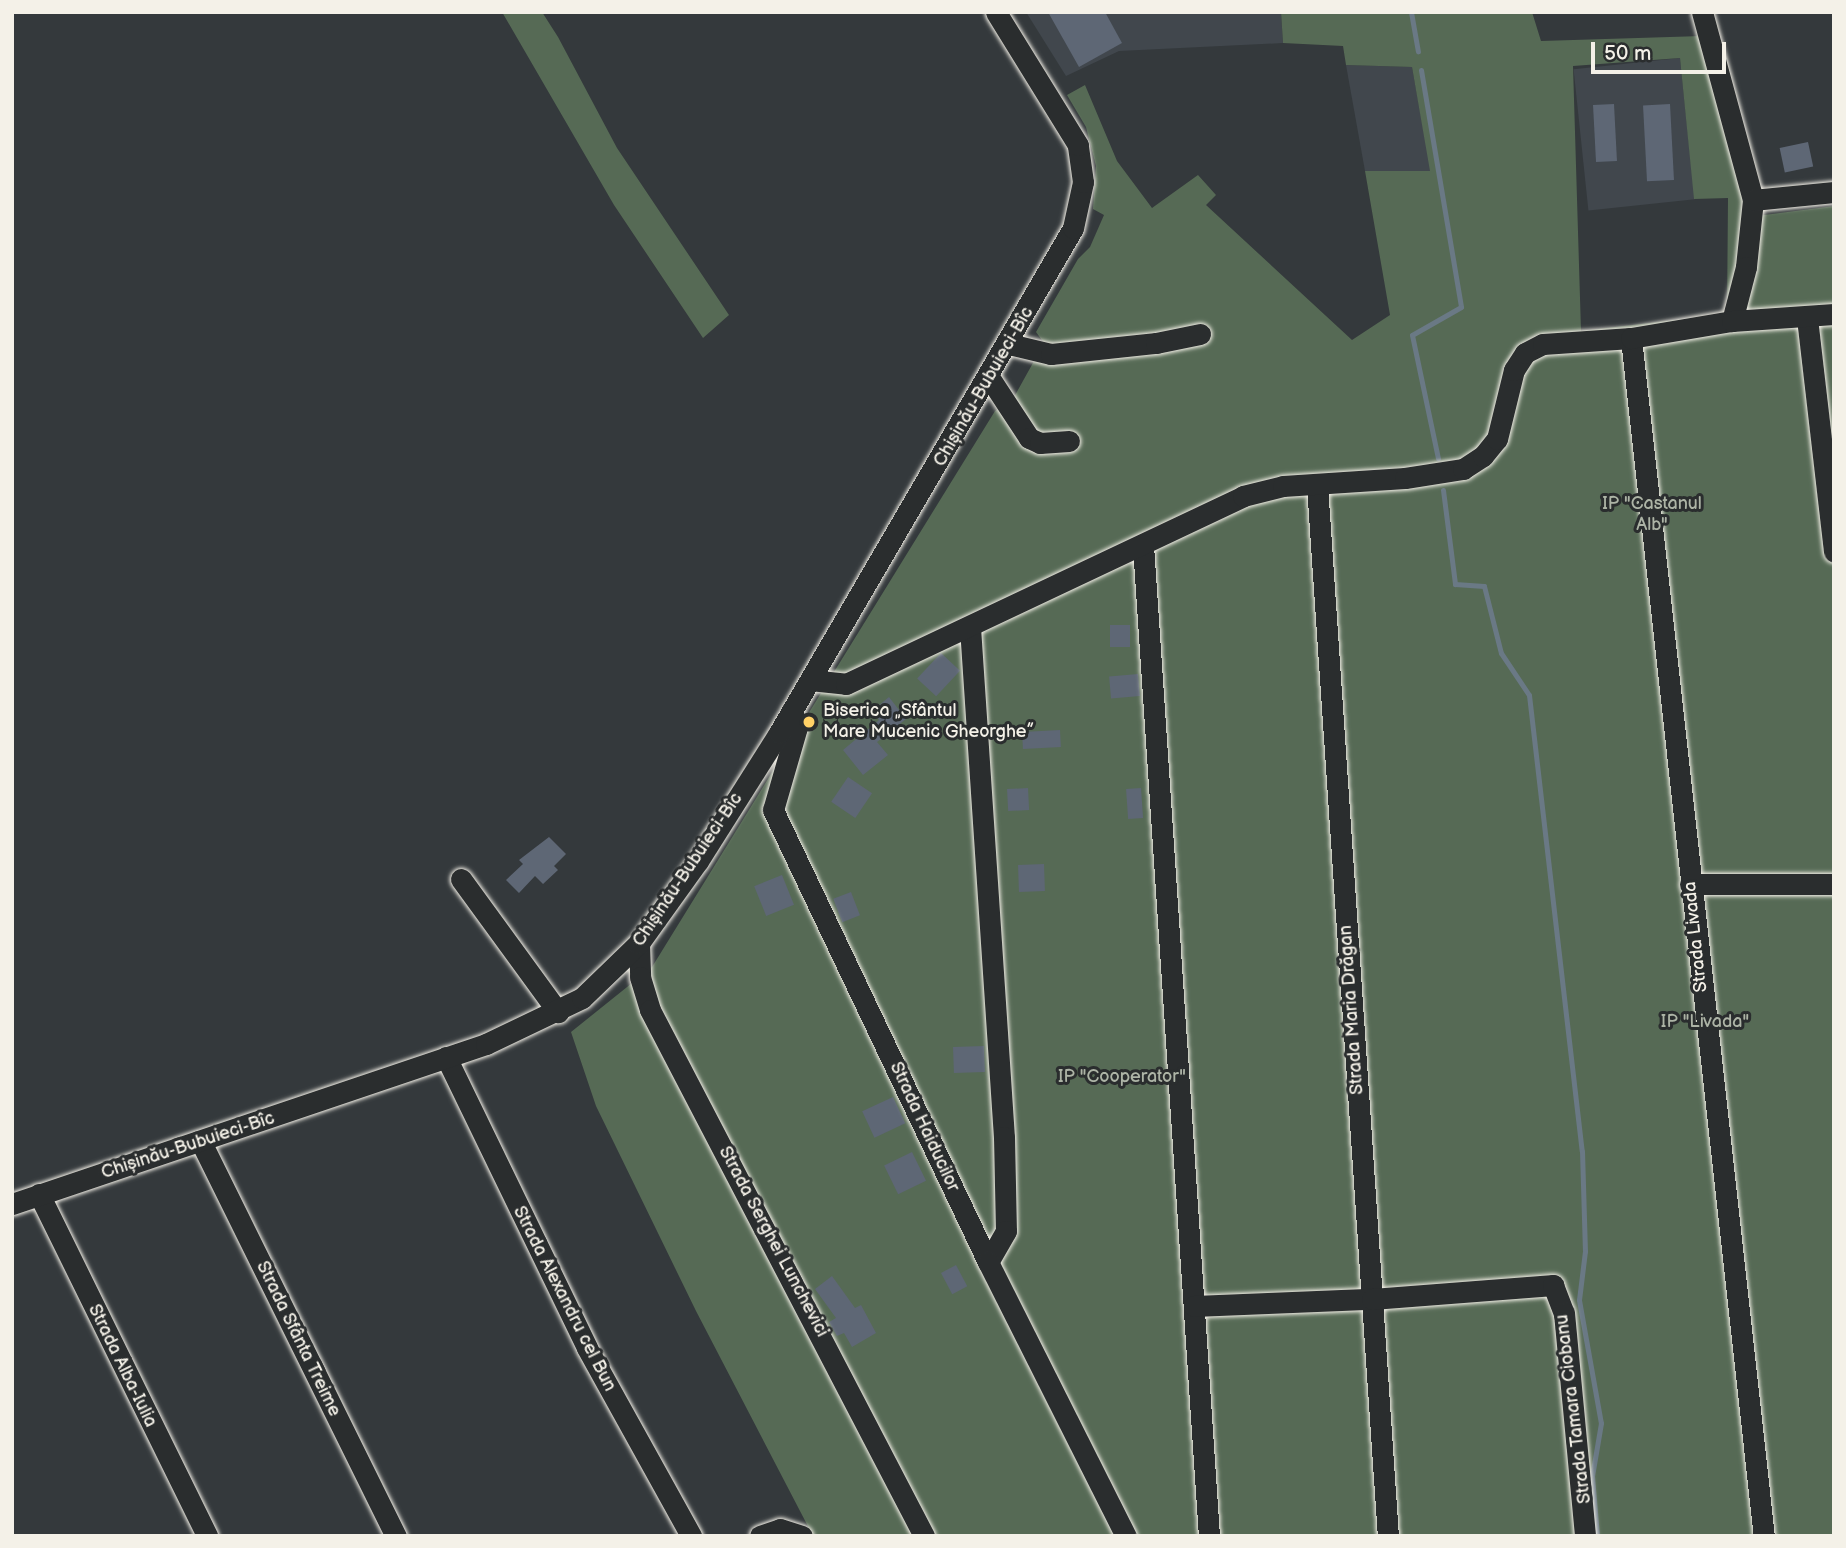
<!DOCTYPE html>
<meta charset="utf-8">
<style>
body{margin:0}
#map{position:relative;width:1846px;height:1548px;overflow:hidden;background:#34393c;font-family:"Balsamiq Sans",sans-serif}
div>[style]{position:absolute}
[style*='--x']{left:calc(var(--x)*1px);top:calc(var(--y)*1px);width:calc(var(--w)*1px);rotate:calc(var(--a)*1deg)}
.built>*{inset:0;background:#41474d;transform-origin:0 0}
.green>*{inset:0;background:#566a55}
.stream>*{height:5px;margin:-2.5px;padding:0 2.5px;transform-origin:2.5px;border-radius:2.5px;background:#6a7985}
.building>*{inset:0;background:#5e6775;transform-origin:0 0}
.roads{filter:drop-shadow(0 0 2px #f4f1e8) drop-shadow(0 0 2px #f4f1e8)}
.minor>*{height:21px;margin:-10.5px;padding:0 10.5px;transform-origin:10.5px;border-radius:10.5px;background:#2a2d2e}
.dots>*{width:19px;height:19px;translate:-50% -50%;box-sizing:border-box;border:4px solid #2a2d2e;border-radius:50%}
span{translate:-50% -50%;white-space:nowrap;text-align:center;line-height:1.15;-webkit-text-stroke:6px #2a2d2e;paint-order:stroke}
.street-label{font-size:18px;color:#f4f1e8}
.park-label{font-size:18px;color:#adb4a6}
.poi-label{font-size:18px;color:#f4f1e8}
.left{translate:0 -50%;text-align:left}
.frame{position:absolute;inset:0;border:14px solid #f4f1e8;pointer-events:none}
.scale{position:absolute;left:1591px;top:42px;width:135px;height:32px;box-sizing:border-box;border:4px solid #f4f1e8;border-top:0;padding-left:9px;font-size:21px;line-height:24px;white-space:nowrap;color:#f4f1e8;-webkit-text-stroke:5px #2a2d2e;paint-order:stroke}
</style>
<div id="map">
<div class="built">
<div style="clip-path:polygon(1026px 12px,1281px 12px,1283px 43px,1119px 51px,1066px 76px)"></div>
<div style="left:1680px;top:58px;width:142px;height:107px;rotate:84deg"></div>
<div style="clip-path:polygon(1346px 65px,1412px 67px,1431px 171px,1365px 171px)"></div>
</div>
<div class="green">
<div style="clip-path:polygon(502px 12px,542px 12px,558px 37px,617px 148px,729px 315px,703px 338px,614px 205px)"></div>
<div style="clip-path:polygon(evenodd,1281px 12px,1532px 12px,1541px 41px,1702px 36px,1748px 217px,1834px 206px,1834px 1536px,813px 1536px,696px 1311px,596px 1106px,571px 1032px,652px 967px,995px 411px,1013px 399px,1044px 343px,1036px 332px,1078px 259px,1090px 247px,1104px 215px,1093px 209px,1096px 166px,1086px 127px,1067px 95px,1085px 85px,1117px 161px,1152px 208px,1198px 175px,1216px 195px,1206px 205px,1352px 340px,1390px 315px,1365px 171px,1430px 171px,1412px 67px,1346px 65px,1343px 46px,1283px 43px,1281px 12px,1680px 58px,1694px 199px,1728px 198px,1727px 314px,1581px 331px,1573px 66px,1680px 58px)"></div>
</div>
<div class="stream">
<div style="--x:1411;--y:12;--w:40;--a:80"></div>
<div style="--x:1421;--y:70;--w:240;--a:80.4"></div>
<div style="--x:1461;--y:307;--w:56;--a:150.3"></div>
<div style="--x:1412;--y:335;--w:126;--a:78.1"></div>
<div style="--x:1443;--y:490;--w:95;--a:82.7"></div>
<div style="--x:1455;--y:584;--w:29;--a:4"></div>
<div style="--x:1484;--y:586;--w:69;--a:75.8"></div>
<div style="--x:1501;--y:653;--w:50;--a:56.3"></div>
<div style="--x:1529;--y:695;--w:459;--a:83.4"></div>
<div style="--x:1582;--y:1151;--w:100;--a:88.3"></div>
<div style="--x:1585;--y:1251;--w:49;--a:97"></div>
<div style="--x:1579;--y:1300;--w:125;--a:79.9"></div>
<div style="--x:1601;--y:1423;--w:54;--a:99.6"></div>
<div style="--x:1592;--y:1476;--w:60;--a:85.2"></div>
</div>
<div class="building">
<div style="clip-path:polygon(1048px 12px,1105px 12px,1122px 43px,1079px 67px)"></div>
<div style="left:1614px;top:104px;width:57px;height:21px;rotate:87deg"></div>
<div style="left:1670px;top:104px;width:76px;height:27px;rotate:87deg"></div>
<div style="left:1808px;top:142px;width:25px;height:29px;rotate:78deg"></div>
<div style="left:1130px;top:625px;width:22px;height:20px;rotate:90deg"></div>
<div style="left:941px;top:653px;width:26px;height:35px;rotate:43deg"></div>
<div style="left:1138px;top:674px;width:22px;height:29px;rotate:85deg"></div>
<div style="clip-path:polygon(889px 697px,906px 719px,877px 742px,888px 755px,863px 775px,843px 750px,879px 720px,872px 711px)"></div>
<div style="left:1060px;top:730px;width:17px;height:38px;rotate:87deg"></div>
<div style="left:848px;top:777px;width:29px;height:30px;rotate:34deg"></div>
<div style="left:1028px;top:788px;width:22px;height:21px;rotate:87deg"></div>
<div style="left:1141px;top:788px;width:30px;height:15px;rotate:86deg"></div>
<div style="clip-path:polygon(549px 837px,566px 854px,554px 866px,558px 870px,543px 884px,535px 876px,519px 893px,506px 880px,523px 864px,519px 860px)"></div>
<div style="left:1044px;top:864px;width:27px;height:26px;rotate:88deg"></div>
<div style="left:782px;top:875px;width:32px;height:30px;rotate:68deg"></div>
<div style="left:851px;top:892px;width:25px;height:19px;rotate:69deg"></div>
<div style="left:984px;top:1046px;width:26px;height:31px;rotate:88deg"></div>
<div style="left:893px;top:1097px;width:29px;height:34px;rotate:65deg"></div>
<div style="left:912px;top:1152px;width:32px;height:31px;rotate:64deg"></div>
<div style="left:956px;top:1265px;width:24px;height:17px;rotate:62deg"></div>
<div style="clip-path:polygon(832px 1276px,855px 1308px,861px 1305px,876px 1333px,852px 1347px,844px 1333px,837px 1336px,829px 1322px,836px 1318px,815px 1289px)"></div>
</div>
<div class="roads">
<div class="minor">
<div style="--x:1702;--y:12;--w:195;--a:74.8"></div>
<div style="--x:1753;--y:200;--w:67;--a:96"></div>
<div style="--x:1746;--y:267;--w:56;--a:104.5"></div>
<div style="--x:1753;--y:200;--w:81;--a:-5.6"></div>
<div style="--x:1807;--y:318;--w:235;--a:83.4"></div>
<div style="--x:1631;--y:338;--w:1205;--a:83.67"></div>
<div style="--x:1009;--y:344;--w:43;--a:13.4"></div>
<div style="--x:1051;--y:354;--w:106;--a:-6"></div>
<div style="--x:1156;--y:343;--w:45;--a:-11.6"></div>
<div style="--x:989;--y:377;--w:73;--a:56.7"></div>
<div style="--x:1029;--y:438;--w:12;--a:24"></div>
<div style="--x:1040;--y:443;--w:29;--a:-4"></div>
<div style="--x:1317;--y:485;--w:1053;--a:86.14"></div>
<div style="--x:1143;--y:545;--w:993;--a:86.19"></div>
<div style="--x:970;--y:627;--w:511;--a:86.19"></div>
<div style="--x:1004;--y:1137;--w:94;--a:88.8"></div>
<div style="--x:1006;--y:1231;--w:36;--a:120"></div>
<div style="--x:810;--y:680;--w:36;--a:6"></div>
<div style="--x:846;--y:684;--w:439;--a:-25.3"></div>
<div style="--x:1243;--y:496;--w:41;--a:-14"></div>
<div style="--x:1283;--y:486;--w:122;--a:-3.8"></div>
<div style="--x:1405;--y:478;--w:59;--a:-8.8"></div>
<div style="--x:1463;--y:469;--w:24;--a:-33"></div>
<div style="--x:1483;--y:456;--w:22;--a:-51"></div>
<div style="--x:1497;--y:439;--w:71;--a:-76.2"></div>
<div style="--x:1514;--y:370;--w:20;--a:-57"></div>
<div style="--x:1525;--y:353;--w:20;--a:-27"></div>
<div style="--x:1543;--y:344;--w:88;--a:-3.9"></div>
<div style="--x:1631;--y:338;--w:102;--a:-9.6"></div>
<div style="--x:1732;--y:321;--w:102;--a:-3.9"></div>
<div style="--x:792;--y:710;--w:18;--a:74"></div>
<div style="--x:797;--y:727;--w:86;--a:106.1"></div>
<div style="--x:773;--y:810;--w:501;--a:64.56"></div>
<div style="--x:988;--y:1262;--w:307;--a:63.3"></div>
<div style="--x:461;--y:879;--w:165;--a:53.9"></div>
<div style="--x:1690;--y:884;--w:144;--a:0"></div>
<div style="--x:639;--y:943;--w:34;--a:88"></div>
<div style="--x:640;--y:977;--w:34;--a:73"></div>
<div style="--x:650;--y:1010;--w:593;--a:62.48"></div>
<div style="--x:446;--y:1057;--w:323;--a:64.1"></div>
<div style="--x:587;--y:1348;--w:215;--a:61"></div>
<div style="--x:201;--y:1142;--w:440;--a:63.7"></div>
<div style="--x:39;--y:1194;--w:381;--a:63.8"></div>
<div style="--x:12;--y:1204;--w:500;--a:-18.65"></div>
<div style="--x:486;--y:1044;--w:106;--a:-25.6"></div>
<div style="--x:582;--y:998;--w:79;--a:-44"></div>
<div style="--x:639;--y:943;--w:101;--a:-54.3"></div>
<div style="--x:698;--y:861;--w:151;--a:-57.7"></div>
<div style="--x:779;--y:733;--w:584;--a:-59.79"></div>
<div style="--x:1073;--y:228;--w:47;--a:-77.7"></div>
<div style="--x:1083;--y:182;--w:37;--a:-98"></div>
<div style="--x:1078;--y:145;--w:156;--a:-121.7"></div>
<div style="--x:1194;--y:1306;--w:178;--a:-2.3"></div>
<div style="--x:1372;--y:1299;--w:182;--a:-4.4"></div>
<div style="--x:1553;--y:1285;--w:30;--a:69"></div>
<div style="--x:1564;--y:1313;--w:224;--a:84.6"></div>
<div style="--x:760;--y:1536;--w:21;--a:-19"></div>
<div style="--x:780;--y:1529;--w:23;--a:18"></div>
</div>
</div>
<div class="dots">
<div style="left:809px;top:722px;background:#ffd166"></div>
</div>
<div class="street-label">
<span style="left:984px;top:387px;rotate:-60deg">Chișinău-Bubuieci-Bîc</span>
<span style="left:688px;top:870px;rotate:-56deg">Chișinău-Bubuieci-Bîc</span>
<span style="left:1696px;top:937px;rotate:-96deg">Strada Livada</span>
<span style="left:1352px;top:1010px;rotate:-94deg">Strada Maria Drăgan</span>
<span style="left:924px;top:1127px;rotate:65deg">Strada Haiducilor</span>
<span style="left:188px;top:1146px;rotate:-18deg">Chișinău-Bubuieci-Bîc</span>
<span style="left:773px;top:1242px;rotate:62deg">Strada Serghei Lunchevici</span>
<span style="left:564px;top:1299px;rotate:63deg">Strada Alexandru cel Bun</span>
<span style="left:298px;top:1339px;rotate:64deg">Strada Sfânta Treime</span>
<span style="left:122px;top:1366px;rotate:64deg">Strada Alba-Iulia</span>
<span style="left:1574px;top:1409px;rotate:-97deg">Strada Tamara Ciobanu</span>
</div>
<div class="park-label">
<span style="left:1652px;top:515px">IP "Castanul<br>Alb"</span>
<span style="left:1705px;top:1022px">IP "Livada"</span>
<span style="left:1122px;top:1077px">IP "Cooperator"</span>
</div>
<div class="poi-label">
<span class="left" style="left:823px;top:722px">Biserica „Sfântul<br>Mare Mucenic Gheorghe”</span>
</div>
<div class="frame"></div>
<div class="scale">50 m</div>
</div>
